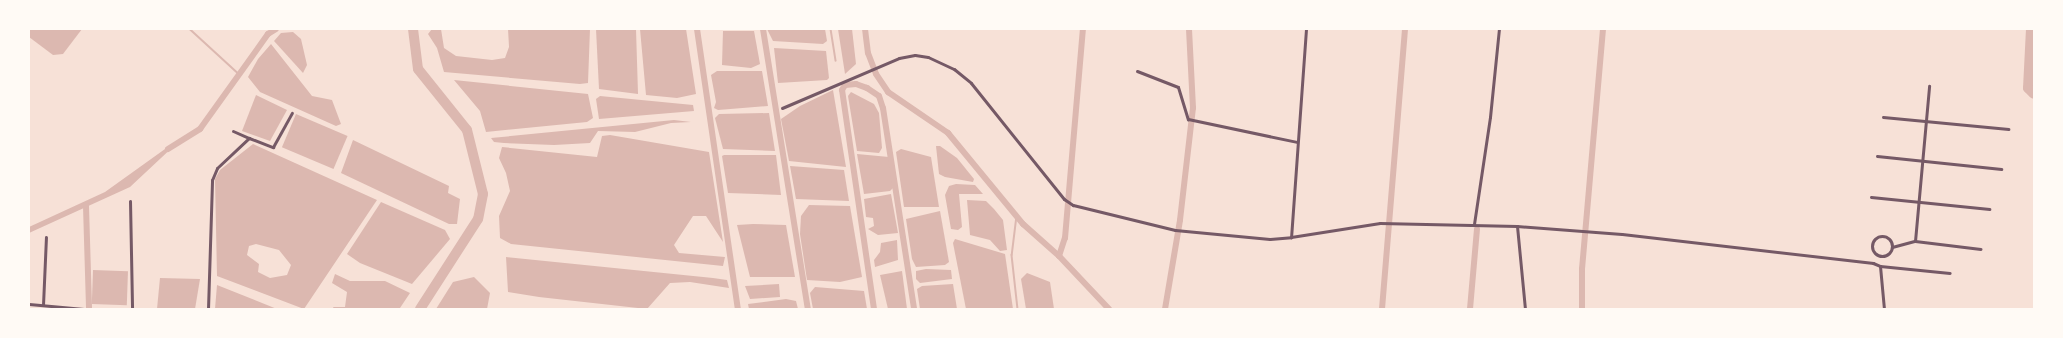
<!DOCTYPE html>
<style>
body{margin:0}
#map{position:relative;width:2063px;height:338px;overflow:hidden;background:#f7e1d7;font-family:Lato,sans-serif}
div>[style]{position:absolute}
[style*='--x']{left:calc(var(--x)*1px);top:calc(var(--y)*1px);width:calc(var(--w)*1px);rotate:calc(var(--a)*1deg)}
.water>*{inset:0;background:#dcb8b0;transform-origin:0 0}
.stream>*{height:1.5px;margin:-0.75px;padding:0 0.75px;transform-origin:0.75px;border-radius:0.75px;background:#dcb8b0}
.canal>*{height:6px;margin:-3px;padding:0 3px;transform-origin:3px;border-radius:3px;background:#dcb8b0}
.river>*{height:10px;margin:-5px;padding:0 5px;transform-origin:5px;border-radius:5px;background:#dcb8b0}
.minor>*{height:3px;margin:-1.5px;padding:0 1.5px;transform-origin:1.5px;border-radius:1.5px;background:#755966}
.minor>.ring{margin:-1.5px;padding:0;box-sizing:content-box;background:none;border:3px solid #755966;border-radius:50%}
span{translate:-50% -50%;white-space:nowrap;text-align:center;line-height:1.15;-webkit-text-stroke:3.5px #fffaf5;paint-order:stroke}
.frame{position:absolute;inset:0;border:30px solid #fffaf5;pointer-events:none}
</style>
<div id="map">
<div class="water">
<div style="clip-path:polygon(29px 29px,82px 29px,63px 54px,53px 55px,29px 37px)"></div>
<div style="clip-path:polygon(432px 29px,441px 29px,444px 48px,456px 56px,492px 60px,505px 58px,509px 47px,508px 29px,590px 29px,588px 83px,580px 84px,444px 72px,437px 48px,428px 34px)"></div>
<div style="clip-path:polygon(596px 29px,636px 29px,638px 94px,599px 89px)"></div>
<div style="clip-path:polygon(640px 29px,686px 29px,696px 94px,677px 98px,646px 95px)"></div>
<div style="clip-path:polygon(767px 29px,825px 29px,827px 41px,823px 44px,773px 41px)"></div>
<div style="clip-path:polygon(838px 29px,852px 29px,856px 64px,845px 74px)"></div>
<div style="clip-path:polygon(723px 31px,754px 31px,760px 64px,751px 68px,722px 65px)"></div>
<div style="clip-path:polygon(293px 32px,301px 39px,307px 65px,303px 73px,274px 41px,281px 33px)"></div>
<div style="clip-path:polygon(271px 44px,312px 96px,332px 100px,341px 124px,336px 126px,260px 92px,248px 77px,258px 59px)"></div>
<div style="clip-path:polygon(774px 48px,826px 51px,829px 78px,827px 80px,778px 83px)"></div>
<div style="clip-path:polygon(717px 71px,762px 71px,768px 106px,718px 110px,714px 108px,716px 102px,711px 75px)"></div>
<div style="clip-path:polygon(454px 80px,588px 94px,593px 118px,587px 122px,486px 132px,480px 111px)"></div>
<div style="clip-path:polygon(833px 90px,846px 167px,789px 161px,781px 119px,800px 106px)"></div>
<div style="clip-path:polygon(851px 92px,874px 104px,879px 113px,882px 148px,879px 153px,857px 151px,848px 96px)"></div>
<div style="clip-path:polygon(256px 95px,287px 110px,270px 141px,242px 131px)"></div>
<div style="clip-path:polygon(600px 96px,693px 105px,694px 111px,599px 119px,596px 99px)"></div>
<div style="clip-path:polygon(769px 113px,775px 151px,723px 149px,715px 118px,719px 114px)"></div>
<div style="left:296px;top:114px;width:56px;height:36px;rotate:23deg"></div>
<div style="clip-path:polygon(674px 120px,691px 122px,671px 123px,635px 132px,598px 131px,590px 143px,554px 145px,504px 143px,494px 142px,491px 138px)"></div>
<div style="clip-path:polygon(610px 135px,709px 152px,723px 242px,706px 216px,693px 216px,674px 245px,679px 253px,725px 257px,723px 266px,511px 244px,500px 238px,499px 216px,510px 191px,506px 173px,499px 158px,502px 147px,597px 157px,602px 136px)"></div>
<div style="clip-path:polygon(353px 140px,449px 186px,448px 193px,460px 199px,457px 224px,449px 224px,341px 173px)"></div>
<div style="clip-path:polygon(172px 144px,176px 144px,130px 187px,29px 233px,29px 227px,105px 192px)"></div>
<div style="clip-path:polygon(evenodd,253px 144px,377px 200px,304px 309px,217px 276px,215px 179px,220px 170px,253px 144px,256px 244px,279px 250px,291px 265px,287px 275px,270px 278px,258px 272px,259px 264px,247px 255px,249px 246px,256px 244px)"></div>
<div style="clip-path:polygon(936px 146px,940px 146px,957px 158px,974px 179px,973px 182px,945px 177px,939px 174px)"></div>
<div style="clip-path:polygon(901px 149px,931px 157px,939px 207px,904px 207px,896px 152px)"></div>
<div style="clip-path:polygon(857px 154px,889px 157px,893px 188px,890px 191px,864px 194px)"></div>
<div style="clip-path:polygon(724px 155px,776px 155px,781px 195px,728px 193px,722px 156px)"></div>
<div style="clip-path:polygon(790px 166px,844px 170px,849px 201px,796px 199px)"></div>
<div style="clip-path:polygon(956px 184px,975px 185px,983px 194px,959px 194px,962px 227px,958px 230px,951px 229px,945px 195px,949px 186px)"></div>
<div style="clip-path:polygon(891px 194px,898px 233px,878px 235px,868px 229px,874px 226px,873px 218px,866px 217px,864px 199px)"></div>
<div style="clip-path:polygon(967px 200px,986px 201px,994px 209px,1003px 220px,1007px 250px,1000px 251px,990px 240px,970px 235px)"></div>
<div style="clip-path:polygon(381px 202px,445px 230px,450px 239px,412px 284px,360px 263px,347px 254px)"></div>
<div style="clip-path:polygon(809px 205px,850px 206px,862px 277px,840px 282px,807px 280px,800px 234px,801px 216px)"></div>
<div style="clip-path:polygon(940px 211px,949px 262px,945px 265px,916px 267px,912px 259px,906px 219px)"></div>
<div style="clip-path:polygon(753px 224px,786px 225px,795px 277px,750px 277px,737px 225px)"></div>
<div style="clip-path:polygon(955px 239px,1005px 254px,1013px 309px,966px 309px,953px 243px)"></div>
<div style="clip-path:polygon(897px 240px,898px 260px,875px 267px,874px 260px,880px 252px,881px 243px)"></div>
<div style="clip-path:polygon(506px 257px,713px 278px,727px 280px,729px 288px,690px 282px,670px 283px,647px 309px,539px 297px,508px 292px)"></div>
<div style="clip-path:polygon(926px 269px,951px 270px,952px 279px,920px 283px,916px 279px,916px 271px)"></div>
<div style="left:93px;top:270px;width:35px;height:34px;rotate:2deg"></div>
<div style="clip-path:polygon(902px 271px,907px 309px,888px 309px,880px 275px)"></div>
<div style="clip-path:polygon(1027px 273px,1050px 282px,1054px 309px,1026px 309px,1021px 279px)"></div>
<div style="clip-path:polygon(335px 274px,350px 281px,385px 281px,410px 293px,400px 308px,334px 309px,333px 307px,345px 307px,347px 292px,332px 283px)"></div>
<div style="clip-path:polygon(474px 277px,490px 293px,487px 309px,436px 309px,453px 282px)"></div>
<div style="clip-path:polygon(160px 278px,200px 279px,195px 309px,157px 309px)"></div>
<div style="clip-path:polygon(779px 284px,780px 297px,750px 299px,745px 286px)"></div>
<div style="clip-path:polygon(953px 284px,957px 309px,920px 309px,917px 289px,922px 286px)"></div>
<div style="clip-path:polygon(217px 285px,277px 309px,215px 309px)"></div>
<div style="clip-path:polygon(815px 287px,864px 291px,867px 309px,813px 309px,810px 293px)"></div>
<div style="clip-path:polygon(786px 299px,796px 301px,798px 309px,749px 309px,748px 304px)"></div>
</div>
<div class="stream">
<div style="--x:190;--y:29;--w:68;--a:42.6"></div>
<div style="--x:831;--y:29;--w:32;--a:81"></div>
<div style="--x:1017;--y:216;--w:39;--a:97"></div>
<div style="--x:1012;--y:255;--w:54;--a:83.7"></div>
</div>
<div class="canal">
<div style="--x:697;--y:29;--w:283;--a:81.7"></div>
<div style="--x:763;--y:29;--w:284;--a:80.9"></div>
<div style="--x:865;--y:29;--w:24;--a:83"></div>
<div style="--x:868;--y:53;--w:22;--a:69"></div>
<div style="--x:876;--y:74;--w:22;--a:56"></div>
<div style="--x:888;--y:92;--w:73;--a:34.3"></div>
<div style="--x:948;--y:133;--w:118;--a:50.5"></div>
<div style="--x:1023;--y:224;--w:48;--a:41.6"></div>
<div style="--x:1059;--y:256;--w:73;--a:46.7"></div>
<div style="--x:168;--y:149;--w:38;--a:-32"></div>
<div style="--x:200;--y:129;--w:117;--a:-54.4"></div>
<div style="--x:268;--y:34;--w:9;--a:-32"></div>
<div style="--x:86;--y:206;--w:103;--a:88.3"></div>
<div style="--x:1059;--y:256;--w:19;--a:-72"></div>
<div style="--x:1065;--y:238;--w:210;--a:-85.1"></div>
<div style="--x:874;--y:309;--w:221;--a:-98.3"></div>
<div style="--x:842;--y:90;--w:6;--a:-59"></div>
<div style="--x:845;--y:85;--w:11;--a:-5"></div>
<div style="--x:856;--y:84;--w:12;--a:20"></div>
<div style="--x:867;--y:88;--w:14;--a:34"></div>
<div style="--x:879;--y:96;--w:13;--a:72"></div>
<div style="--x:883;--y:108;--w:203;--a:81.2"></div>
<div style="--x:1165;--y:309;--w:90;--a:-80.4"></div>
<div style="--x:1180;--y:220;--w:113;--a:-83.4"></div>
<div style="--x:1193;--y:108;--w:79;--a:-92.9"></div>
<div style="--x:1382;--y:309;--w:281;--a:-85.3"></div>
<div style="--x:1470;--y:309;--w:80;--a:-85"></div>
<div style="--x:1582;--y:309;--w:40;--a:-90"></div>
<div style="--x:1582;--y:269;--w:241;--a:-85"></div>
</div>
<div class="river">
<div style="--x:413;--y:29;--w:40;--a:82.9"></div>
<div style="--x:418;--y:69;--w:78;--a:51.2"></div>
<div style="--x:467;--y:130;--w:66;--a:76"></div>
<div style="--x:483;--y:194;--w:25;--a:101"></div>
<div style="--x:478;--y:219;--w:107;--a:122.8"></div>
<div style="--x:2031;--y:29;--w:59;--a:92.9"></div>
<div style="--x:2028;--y:88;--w:8;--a:45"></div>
</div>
<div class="minor">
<div style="--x:1306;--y:29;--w:209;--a:94.1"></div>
<div style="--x:1291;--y:237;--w:90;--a:-8.9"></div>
<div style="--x:1380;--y:223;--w:137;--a:1.3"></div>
<div style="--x:1517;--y:226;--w:105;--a:4.4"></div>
<div style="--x:1622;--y:234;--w:253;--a:6.6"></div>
<div style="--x:1873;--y:263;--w:8;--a:23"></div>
<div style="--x:1880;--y:266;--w:43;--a:84.7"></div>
<div style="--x:1137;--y:71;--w:44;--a:21.3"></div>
<div style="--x:1178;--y:87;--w:34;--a:73"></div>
<div style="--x:1188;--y:119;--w:111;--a:11.9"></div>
<div style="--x:782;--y:108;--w:127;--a:-23.1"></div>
<div style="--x:899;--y:58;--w:16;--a:-11"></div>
<div style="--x:915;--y:55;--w:13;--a:9"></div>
<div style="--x:928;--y:57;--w:29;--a:25"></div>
<div style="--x:954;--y:69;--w:22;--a:39"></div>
<div style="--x:971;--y:83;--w:149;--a:51.3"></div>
<div style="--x:1064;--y:199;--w:11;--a:34"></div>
<div style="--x:1073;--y:205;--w:105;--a:13.8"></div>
<div style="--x:1175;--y:230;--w:95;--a:5.4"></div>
<div style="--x:1270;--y:239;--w:21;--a:-5"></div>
<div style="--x:1883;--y:117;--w:126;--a:5.5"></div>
<div style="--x:233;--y:131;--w:17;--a:24"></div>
<div style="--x:1877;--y:156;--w:125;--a:6"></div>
<div style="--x:1871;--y:197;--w:119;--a:5.8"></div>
<div style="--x:130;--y:201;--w:108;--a:88.9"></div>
<div style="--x:1474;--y:224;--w:108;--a:-81.5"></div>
<div style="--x:1490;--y:117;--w:88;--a:-84.2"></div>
<div style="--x:1517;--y:226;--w:83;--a:84.5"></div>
<div class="ring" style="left:1872px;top:236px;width:17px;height:17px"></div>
<div style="--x:1915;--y:241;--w:156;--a:-84.8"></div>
<div style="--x:1892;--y:247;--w:24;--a:-15"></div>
<div style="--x:1915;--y:241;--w:66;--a:6.9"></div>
<div style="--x:1880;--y:266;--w:70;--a:5.7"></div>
<div style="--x:29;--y:304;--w:55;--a:5.2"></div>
<div style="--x:43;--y:305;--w:68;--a:-87.5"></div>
<div style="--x:208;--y:309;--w:129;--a:-88.2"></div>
<div style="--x:212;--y:180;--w:13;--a:-67"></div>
<div style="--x:217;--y:168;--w:44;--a:-43.2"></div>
<div style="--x:249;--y:138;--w:26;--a:21"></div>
<div style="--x:273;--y:147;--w:39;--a:-61"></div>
</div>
<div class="frame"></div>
</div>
